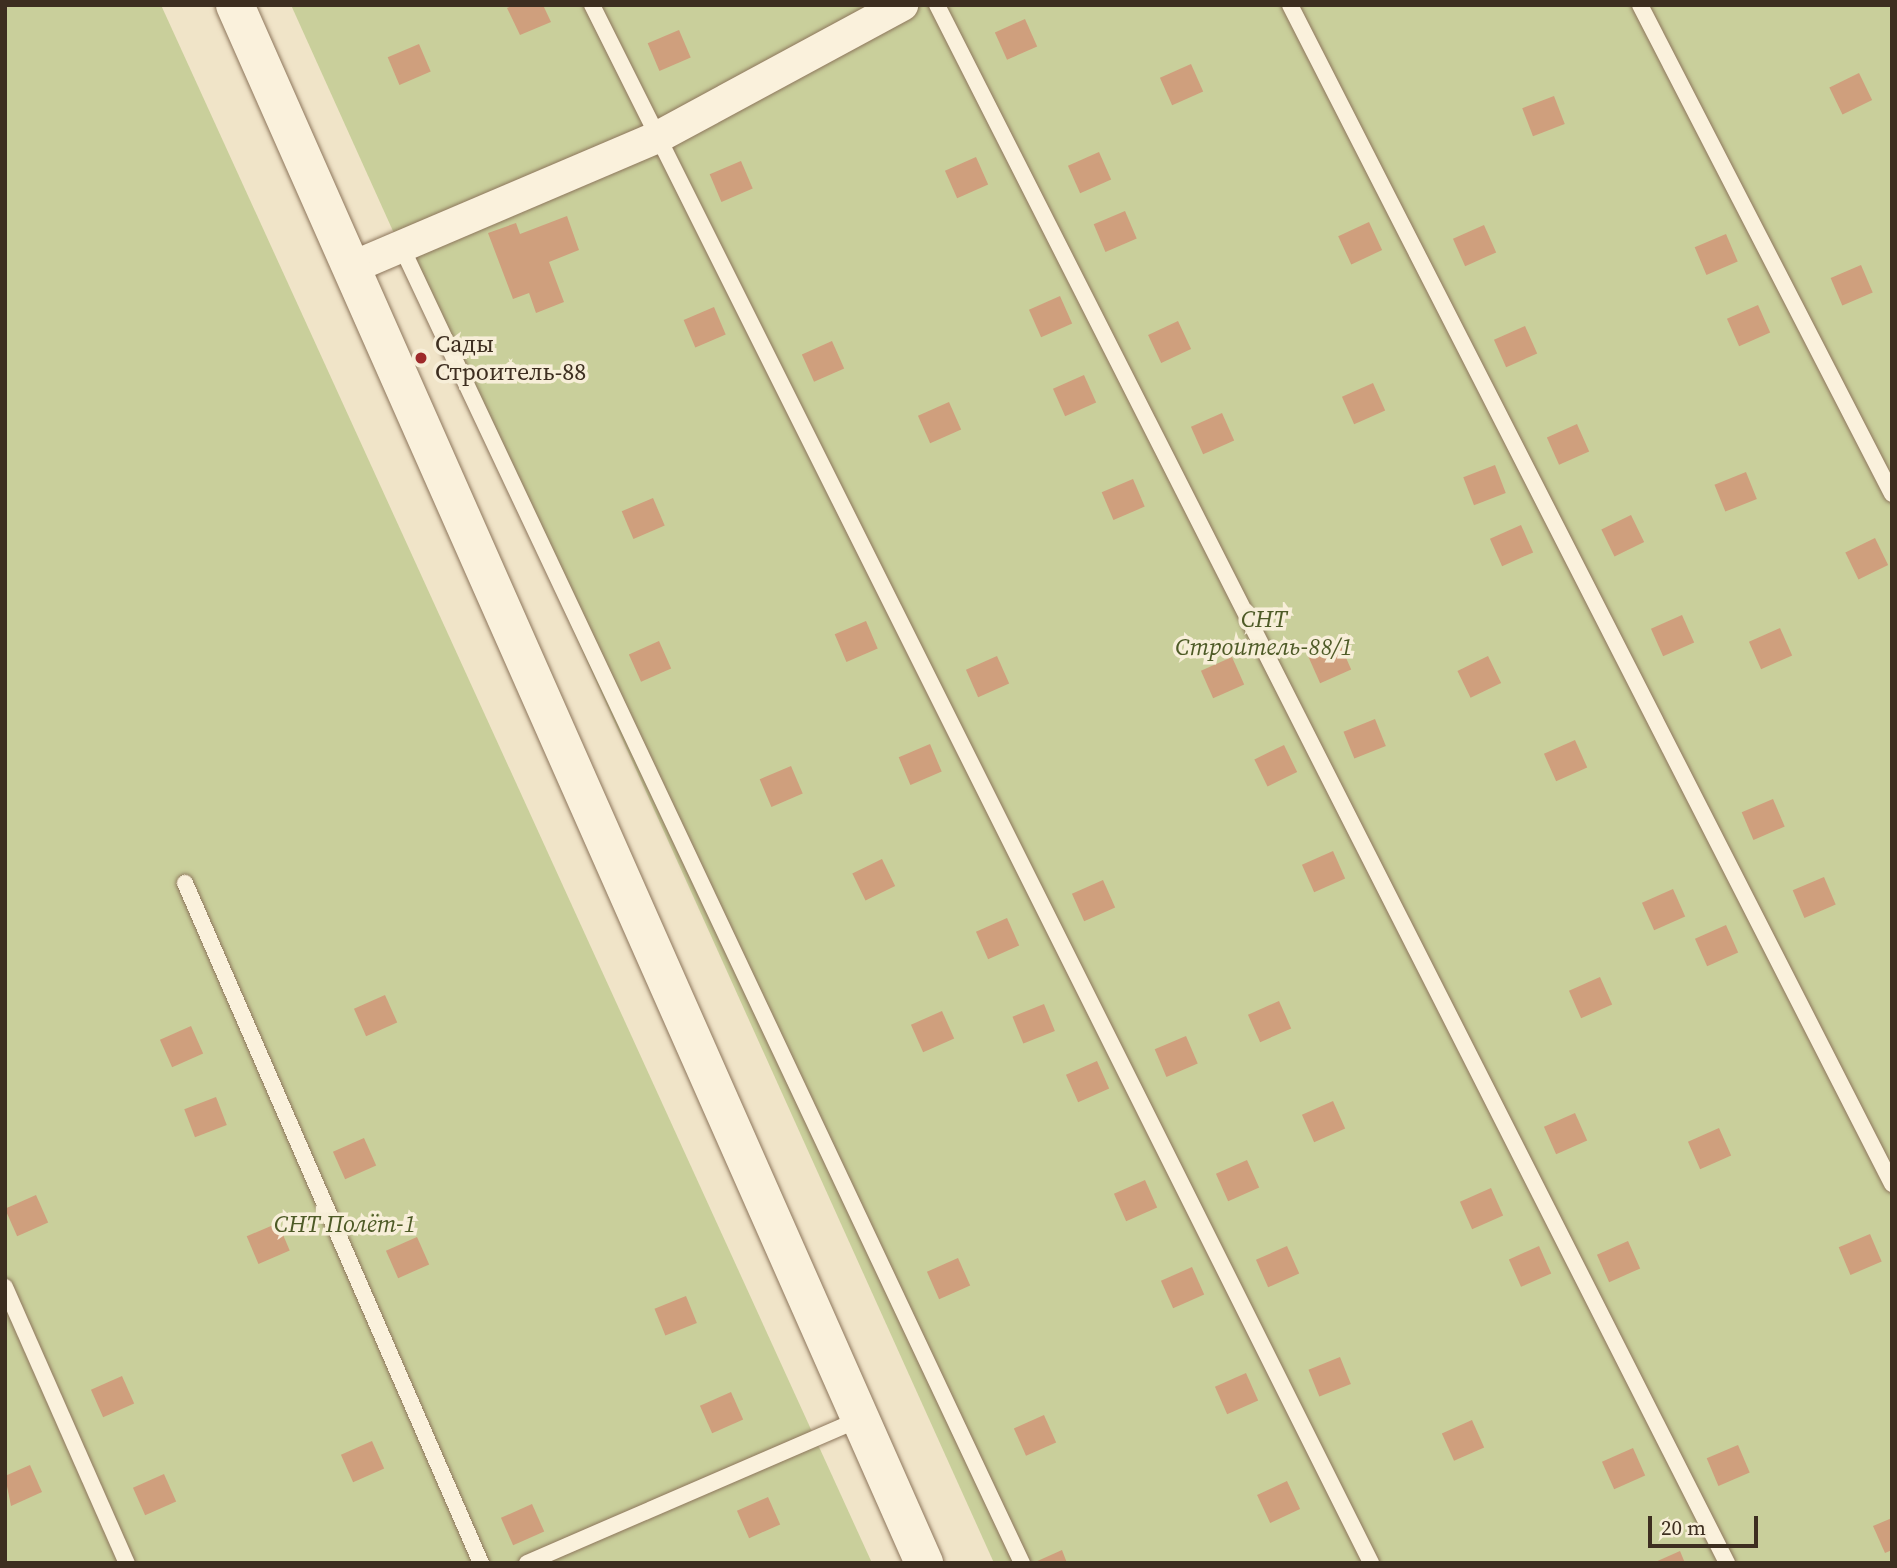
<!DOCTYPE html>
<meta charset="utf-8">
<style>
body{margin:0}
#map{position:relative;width:1897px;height:1568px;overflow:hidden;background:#f0e4c8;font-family:"Source Serif 4",serif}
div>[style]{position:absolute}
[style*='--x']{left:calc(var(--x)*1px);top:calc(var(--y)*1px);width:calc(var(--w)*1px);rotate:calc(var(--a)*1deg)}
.green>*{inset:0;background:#c9cf9b}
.building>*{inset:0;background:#cf9f7d;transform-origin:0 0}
.roads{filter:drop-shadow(0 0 2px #8d765c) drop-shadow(0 0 2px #8d765c)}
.service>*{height:16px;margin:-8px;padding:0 8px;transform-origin:8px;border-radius:8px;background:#faf1dc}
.minor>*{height:32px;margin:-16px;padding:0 16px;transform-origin:16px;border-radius:16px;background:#faf1dc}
.tertiary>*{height:38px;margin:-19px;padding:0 19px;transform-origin:19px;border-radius:19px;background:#faf1dc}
.dots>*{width:19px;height:19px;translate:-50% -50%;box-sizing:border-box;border:4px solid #f7eed8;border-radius:50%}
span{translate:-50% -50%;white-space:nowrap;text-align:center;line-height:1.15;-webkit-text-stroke:7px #f7eed8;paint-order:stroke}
.poi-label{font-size:24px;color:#3d2e20}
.left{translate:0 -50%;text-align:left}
.park-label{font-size:24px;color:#4d5a26;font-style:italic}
.frame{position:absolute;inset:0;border:7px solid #3d2e20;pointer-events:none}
.scale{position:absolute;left:1648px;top:1516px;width:110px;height:32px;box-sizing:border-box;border:4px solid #3d2e20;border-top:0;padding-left:9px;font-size:21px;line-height:24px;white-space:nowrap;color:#3d2e20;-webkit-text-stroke:5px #f7eed8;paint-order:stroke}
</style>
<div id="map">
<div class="green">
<div style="clip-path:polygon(5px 5px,161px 5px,872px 1563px,5px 1563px)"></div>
<div style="clip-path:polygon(291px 5px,1892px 5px,1892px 1563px,994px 1563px)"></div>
</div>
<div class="building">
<div style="clip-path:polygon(514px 5px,543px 5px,551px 22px,520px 35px,507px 8px)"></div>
<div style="left:1025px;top:19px;width:30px;height:33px;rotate:66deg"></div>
<div style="left:679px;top:30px;width:30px;height:34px;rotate:67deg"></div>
<div style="left:419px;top:44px;width:30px;height:34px;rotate:67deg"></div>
<div style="left:1191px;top:64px;width:30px;height:34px;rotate:66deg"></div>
<div style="left:1859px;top:73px;width:30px;height:33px;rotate:64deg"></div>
<div style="left:1554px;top:96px;width:30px;height:34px;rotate:69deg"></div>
<div style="left:1099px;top:152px;width:30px;height:34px;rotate:66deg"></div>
<div style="left:976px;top:157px;width:30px;height:34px;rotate:66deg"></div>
<div style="left:741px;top:161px;width:30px;height:34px;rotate:67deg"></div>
<div style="left:1125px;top:211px;width:30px;height:34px;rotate:67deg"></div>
<div style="clip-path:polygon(567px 216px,579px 250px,549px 262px,564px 302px,536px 313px,529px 293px,513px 299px,488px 233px,516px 223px,520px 234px)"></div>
<div style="left:1369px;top:222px;width:31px;height:34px;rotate:65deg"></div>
<div style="left:1484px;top:225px;width:30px;height:34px;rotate:66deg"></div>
<div style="left:1726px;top:234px;width:30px;height:34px;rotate:67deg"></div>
<div style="left:1861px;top:265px;width:30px;height:33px;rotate:67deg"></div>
<div style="left:1060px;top:296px;width:30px;height:34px;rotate:66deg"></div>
<div style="left:1758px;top:305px;width:30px;height:34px;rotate:66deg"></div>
<div style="left:714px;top:307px;width:30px;height:33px;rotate:67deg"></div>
<div style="left:1178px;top:321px;width:31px;height:33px;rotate:65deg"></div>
<div style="left:1525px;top:326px;width:30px;height:34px;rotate:66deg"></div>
<div style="left:832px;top:341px;width:30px;height:33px;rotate:66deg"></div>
<div style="left:1084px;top:375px;width:30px;height:34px;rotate:66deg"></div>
<div style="left:1373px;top:383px;width:30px;height:34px;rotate:66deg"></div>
<div style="left:949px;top:402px;width:30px;height:34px;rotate:66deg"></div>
<div style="left:1222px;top:413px;width:30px;height:34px;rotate:66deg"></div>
<div style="left:1577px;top:424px;width:30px;height:33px;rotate:66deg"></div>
<div style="left:1495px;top:465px;width:30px;height:34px;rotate:69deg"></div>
<div style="left:1746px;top:472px;width:29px;height:34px;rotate:68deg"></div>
<div style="left:1133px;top:479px;width:30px;height:34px;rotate:67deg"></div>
<div style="left:653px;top:498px;width:30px;height:34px;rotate:67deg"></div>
<div style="left:1631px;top:515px;width:30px;height:33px;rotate:64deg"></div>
<div style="left:1521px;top:525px;width:30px;height:34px;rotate:66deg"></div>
<div style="left:1875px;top:538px;width:30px;height:33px;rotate:64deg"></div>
<div style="left:1682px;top:615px;width:30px;height:34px;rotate:66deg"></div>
<div style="left:866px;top:621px;width:30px;height:34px;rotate:67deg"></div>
<div style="left:1780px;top:628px;width:30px;height:34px;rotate:66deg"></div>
<div style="left:659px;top:641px;width:30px;height:33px;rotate:66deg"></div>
<div style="left:1339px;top:642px;width:30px;height:34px;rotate:66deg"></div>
<div style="left:997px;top:656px;width:30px;height:34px;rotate:66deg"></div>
<div style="left:1488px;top:656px;width:30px;height:34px;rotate:64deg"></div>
<div style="left:1232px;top:657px;width:30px;height:34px;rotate:66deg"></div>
<div style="left:1375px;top:719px;width:29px;height:34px;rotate:68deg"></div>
<div style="left:1575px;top:740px;width:30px;height:34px;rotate:66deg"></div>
<div style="left:930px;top:744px;width:30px;height:34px;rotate:67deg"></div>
<div style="left:1284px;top:745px;width:30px;height:33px;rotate:64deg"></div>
<div style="left:791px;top:766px;width:30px;height:34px;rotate:67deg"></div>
<div style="left:1773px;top:799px;width:30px;height:34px;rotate:67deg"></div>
<div style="left:1333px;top:851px;width:30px;height:34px;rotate:66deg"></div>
<div style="left:882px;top:859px;width:30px;height:33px;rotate:64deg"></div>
<div style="left:1824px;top:877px;width:30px;height:34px;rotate:67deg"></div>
<div style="left:1103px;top:880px;width:30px;height:34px;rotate:66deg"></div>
<div style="left:1673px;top:889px;width:30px;height:34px;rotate:66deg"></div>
<div style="left:1007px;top:918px;width:30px;height:34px;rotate:66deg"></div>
<div style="left:1726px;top:925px;width:30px;height:34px;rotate:66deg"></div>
<div style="left:1600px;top:977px;width:30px;height:34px;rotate:66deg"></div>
<div style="left:385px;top:995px;width:30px;height:34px;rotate:66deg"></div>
<div style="left:1279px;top:1001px;width:30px;height:34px;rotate:66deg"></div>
<div style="left:1044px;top:1004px;width:29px;height:34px;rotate:68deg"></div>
<div style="left:942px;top:1011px;width:30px;height:34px;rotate:66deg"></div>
<div style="left:191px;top:1026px;width:30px;height:34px;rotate:66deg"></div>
<div style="left:1186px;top:1036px;width:30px;height:34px;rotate:67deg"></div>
<div style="left:1097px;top:1061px;width:30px;height:34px;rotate:66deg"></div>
<div style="left:216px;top:1097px;width:30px;height:34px;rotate:69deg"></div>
<div style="left:1333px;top:1101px;width:30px;height:34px;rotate:66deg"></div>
<div style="left:1575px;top:1113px;width:30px;height:34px;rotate:66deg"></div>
<div style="left:1719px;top:1128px;width:30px;height:34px;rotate:66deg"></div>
<div style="left:364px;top:1138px;width:30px;height:34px;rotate:66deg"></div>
<div style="left:1247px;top:1160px;width:30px;height:34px;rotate:66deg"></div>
<div style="left:1145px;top:1180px;width:30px;height:34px;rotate:66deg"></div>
<div style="left:1491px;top:1188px;width:30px;height:34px;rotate:66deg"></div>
<div style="left:36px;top:1195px;width:30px;height:34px;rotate:66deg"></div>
<div style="left:278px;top:1223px;width:30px;height:34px;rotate:67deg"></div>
<div style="left:1870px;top:1234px;width:30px;height:34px;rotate:67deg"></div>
<div style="left:417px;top:1237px;width:30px;height:34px;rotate:66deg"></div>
<div style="left:1628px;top:1241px;width:30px;height:34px;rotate:66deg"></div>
<div style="left:1287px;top:1246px;width:30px;height:34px;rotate:66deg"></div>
<div style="left:1539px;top:1246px;width:30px;height:33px;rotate:66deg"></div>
<div style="left:958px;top:1258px;width:30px;height:34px;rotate:66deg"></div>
<div style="left:1192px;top:1267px;width:30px;height:34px;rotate:66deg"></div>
<div style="left:686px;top:1296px;width:29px;height:34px;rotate:68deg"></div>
<div style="left:1340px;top:1357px;width:29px;height:34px;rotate:68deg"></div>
<div style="left:1246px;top:1373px;width:30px;height:34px;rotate:66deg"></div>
<div style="left:122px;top:1376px;width:30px;height:34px;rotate:66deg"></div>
<div style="left:731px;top:1392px;width:30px;height:34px;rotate:66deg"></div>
<div style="left:1044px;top:1415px;width:30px;height:33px;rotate:66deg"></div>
<div style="left:1472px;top:1420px;width:30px;height:33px;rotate:66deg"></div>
<div style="left:372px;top:1441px;width:30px;height:34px;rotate:66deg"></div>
<div style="left:1738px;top:1445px;width:30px;height:34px;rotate:67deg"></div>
<div style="left:1633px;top:1448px;width:30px;height:34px;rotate:66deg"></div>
<div style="clip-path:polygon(30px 1465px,42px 1492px,11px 1506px,5px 1476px)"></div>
<div style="left:164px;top:1474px;width:30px;height:34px;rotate:66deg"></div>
<div style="left:1287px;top:1481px;width:31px;height:33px;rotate:65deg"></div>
<div style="left:768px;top:1497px;width:30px;height:34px;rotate:66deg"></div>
<div style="left:532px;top:1504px;width:30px;height:34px;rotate:66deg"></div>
<div style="clip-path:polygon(1892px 1518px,1892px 1550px,1885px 1553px,1873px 1526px)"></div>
<div style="clip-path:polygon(1062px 1550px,1067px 1563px,1033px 1563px)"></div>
<div style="clip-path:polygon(1680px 1551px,1685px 1563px,1653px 1563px)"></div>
</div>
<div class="roads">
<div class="service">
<div style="--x:592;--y:5;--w:1742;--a:63.43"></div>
<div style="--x:937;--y:5;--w:1747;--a:63.11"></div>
<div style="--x:1290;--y:5;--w:1324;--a:62.95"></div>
<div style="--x:1640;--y:5;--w:550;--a:62.74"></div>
<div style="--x:403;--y:250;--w:1452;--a:64.76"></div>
<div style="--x:185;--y:883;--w:742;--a:66.48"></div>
<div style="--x:5;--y:1287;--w:302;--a:66.2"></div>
<div style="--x:527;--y:1563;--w:363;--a:-23.4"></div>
</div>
<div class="minor">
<div style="--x:353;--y:267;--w:329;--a:-23.1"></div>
<div style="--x:656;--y:138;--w:280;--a:-28.4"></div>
</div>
<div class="tertiary">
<div style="--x:235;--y:5;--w:1704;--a:66.14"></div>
</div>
</div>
<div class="dots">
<div style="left:421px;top:358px;background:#9e2a2b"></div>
</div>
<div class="poi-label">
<span class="left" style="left:435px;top:358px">Сады<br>Строитель-88</span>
</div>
<div class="park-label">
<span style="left:1264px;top:633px">СНТ<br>Строитель-88/1</span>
<span style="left:345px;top:1224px">СНТ Полёт-1</span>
</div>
<div class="frame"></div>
<div class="scale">20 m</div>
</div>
